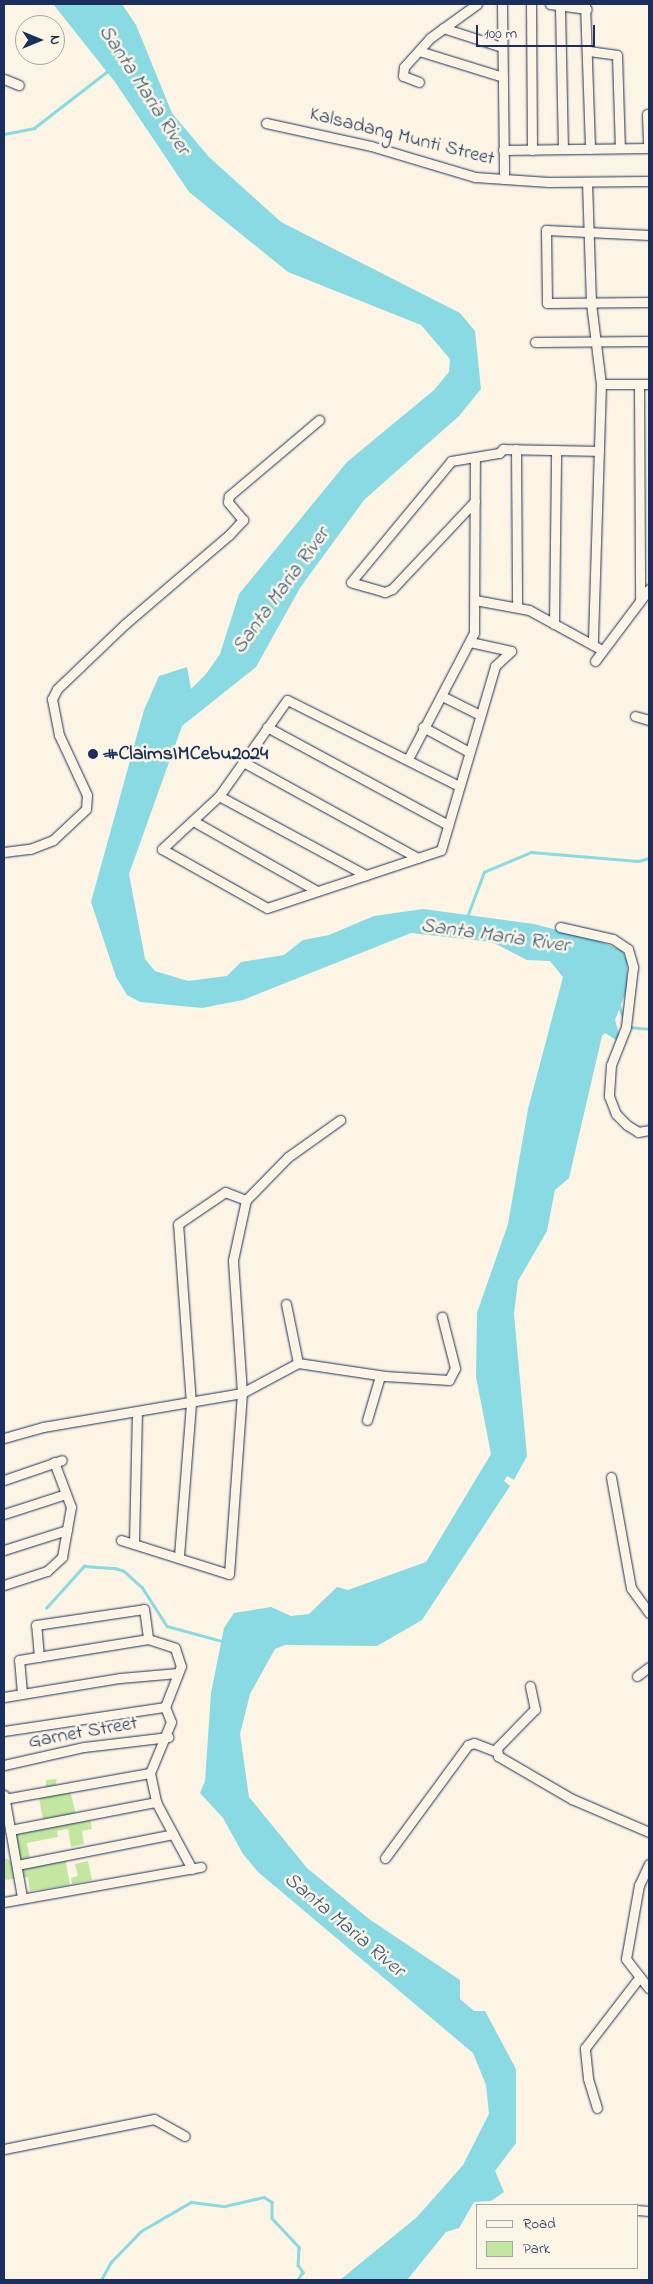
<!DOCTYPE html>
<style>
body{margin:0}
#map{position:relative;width:653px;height:2284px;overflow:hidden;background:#fcf5e5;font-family:"Indie Flower",sans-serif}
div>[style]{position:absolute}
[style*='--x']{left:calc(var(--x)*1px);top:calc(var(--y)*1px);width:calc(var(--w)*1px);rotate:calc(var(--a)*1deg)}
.green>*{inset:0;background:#c3e7a1}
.water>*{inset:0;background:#89dae3}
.stream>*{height:2.5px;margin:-1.25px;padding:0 1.25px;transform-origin:1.25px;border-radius:1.25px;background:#89dae3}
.roads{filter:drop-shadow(0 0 1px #1b2f5e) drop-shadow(0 0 1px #1b2f5e)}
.minor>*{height:9px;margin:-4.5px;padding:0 4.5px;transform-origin:4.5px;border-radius:4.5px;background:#fcf5e5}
.dots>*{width:14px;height:14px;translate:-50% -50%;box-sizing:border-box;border:2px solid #fcf5e5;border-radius:50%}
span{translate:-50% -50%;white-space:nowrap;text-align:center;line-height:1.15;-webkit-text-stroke:5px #fcf5e5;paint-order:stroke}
.street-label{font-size:20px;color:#1b2f5e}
.poi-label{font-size:20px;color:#1b2f5e;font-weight:700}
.left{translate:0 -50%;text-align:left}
.water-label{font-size:21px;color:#365a7f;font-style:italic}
.frame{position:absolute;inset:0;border:5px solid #1b2f5e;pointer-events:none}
.legend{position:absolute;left:476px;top:2204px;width:162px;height:65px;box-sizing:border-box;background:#fcf5e5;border:1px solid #a2a6af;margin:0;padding:6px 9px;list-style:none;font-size:15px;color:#1b2f5e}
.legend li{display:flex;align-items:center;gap:10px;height:25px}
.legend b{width:25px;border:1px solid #a2a6af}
.north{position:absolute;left:15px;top:15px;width:50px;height:50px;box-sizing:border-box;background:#fcf5e5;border:1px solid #a2a6af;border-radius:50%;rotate:90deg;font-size:14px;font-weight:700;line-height:20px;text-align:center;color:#1b2f5e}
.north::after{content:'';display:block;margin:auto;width:18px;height:22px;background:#1b2f5e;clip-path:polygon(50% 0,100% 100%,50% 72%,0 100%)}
.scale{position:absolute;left:476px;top:25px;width:119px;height:22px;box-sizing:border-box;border:2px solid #1b2f5e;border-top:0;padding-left:6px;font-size:15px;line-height:18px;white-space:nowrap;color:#1b2f5e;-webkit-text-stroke:4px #fcf5e5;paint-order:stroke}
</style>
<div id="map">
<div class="green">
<div style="clip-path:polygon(57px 1779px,54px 1790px,69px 1787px,77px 1818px,90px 1815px,92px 1829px,82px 1831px,84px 1844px,71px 1847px,68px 1829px,57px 1831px,58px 1837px,27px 1843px,30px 1858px,17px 1861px,10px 1831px,44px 1824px,38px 1793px,46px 1786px,46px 1780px)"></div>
<div style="clip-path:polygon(4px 1857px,17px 1865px,65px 1857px,70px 1885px,30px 1891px,28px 1877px,4px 1880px)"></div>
<div style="clip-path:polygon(88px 1861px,92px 1880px,72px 1884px,71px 1878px,78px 1876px,75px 1864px)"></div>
</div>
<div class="water">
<div style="clip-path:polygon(53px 4px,122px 4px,136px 25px,172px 113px,209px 157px,281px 222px,460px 313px,475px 331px,481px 389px,459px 416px,364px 500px,300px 588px,256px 667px,182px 726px,129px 874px,145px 959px,155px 971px,188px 981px,227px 976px,241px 962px,284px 955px,303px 940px,329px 935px,374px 916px,423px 909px,534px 924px,599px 941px,621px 950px,627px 960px,627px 989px,615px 1020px,619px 1034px,616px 1040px,605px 1033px,602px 1036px,569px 1178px,555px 1190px,547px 1231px,518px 1281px,514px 1314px,527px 1456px,514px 1480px,507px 1476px,504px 1481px,510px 1486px,422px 1620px,377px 1646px,285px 1645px,275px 1649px,250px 1694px,240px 1734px,249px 1797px,307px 1868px,369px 1919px,460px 1980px,460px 1999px,474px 2011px,485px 2011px,516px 2069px,516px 2143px,495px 2171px,504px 2192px,491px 2201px,474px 2202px,459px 2228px,446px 2232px,407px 2280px,340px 2280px,417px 2217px,463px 2165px,489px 2114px,486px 2085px,473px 2053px,258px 1872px,243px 1854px,223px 1818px,200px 1793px,205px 1781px,211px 1693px,224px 1628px,234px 1613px,271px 1607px,291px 1616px,309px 1614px,337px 1587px,348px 1590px,426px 1562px,491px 1454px,476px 1377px,477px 1313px,508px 1224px,528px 1109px,563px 977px,550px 961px,527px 960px,492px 942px,411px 933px,243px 1000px,202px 1008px,140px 1002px,127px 995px,116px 977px,91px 902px,144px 710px,159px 676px,187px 667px,191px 689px,206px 674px,220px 654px,239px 594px,347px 462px,434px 390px,449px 372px,450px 359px,421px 325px,288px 272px,189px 192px,115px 82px)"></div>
</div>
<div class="stream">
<div style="--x:4;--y:134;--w:31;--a:-11"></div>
<div style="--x:34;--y:128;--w:95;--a:-37.7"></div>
<div style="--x:467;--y:917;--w:48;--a:-69.3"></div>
<div style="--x:484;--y:872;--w:51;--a:-23.1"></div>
<div style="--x:531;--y:852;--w:107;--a:4.8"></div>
<div style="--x:638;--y:861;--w:11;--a:-15"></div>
<div style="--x:619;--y:1005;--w:15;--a:70"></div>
<div style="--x:628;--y:1027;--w:21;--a:5"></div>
<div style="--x:46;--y:1608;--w:57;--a:-47.9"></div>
<div style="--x:84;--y:1566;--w:31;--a:4"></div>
<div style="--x:115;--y:1568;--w:9;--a:18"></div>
<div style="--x:124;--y:1571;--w:24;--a:42"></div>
<div style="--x:142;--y:1587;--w:46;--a:57.3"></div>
<div style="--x:167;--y:1626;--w:57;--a:15.3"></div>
<div style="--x:101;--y:2280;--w:21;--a:-61"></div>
<div style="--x:111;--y:2262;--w:43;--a:-45.9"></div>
<div style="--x:141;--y:2231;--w:58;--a:-30.1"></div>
<div style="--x:191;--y:2202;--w:34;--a:7"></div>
<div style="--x:225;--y:2206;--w:40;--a:-13"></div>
<div style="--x:264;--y:2197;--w:9;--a:32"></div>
<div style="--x:272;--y:2202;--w:16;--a:90"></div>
<div style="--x:272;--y:2218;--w:40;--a:47"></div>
<div style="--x:299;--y:2247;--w:18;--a:93"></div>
<div style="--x:298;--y:2265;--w:9;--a:54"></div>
<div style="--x:303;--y:2272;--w:9;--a:122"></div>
</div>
<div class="roads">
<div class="minor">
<div style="--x:502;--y:4;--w:175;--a:89.3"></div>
<div style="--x:531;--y:4;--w:146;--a:89.6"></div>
<div style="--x:550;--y:4;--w:37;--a:8"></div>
<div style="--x:585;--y:4;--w:145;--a:88"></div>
<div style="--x:560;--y:7;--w:142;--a:88.8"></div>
<div style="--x:443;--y:28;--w:62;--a:17.9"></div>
<div style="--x:419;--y:51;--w:88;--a:17.2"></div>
<div style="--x:589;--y:51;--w:28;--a:8"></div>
<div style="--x:617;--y:55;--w:93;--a:88.2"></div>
<div style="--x:4;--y:79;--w:16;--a:22"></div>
<div style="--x:419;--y:82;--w:17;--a:-159"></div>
<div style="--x:403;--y:76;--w:9;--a:-84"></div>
<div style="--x:404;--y:67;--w:39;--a:-48"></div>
<div style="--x:430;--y:38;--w:58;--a:-35.9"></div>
<div style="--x:647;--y:114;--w:34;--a:88"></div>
<div style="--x:266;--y:123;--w:107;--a:12.4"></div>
<div style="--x:371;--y:146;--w:109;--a:16.6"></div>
<div style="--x:475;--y:177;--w:74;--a:3.9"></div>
<div style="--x:549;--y:182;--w:100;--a:-0.6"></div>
<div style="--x:503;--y:150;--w:146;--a:-0.8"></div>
<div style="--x:587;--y:182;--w:121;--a:88.1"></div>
<div style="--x:591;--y:303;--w:82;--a:83"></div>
<div style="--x:601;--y:384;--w:261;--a:91.8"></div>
<div style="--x:649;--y:235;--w:103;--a:-177.2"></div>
<div style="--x:546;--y:230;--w:73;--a:89.2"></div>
<div style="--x:547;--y:303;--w:102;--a:-0.6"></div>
<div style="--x:535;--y:342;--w:114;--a:-0.5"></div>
<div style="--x:601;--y:384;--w:48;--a:0"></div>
<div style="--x:639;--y:384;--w:216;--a:89.7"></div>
<div style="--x:516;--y:449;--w:156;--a:89.6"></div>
<div style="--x:475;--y:501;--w:121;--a:133.3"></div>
<div style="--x:392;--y:589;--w:8;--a:157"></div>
<div style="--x:385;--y:592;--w:35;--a:-164"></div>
<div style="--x:351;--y:582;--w:157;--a:-50.4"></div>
<div style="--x:451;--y:461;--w:49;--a:-9.5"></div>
<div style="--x:499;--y:453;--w:6;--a:-45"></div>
<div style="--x:503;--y:449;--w:96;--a:1.2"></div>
<div style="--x:475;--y:600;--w:55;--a:10.5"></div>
<div style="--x:529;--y:610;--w:83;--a:28.7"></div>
<div style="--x:554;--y:624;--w:174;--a:-89.3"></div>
<div style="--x:595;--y:661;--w:90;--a:-53.1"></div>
<div style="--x:442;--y:696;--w:42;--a:26.6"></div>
<div style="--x:635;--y:716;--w:15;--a:16"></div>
<div style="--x:267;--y:727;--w:206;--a:28.4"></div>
<div style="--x:423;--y:727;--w:52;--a:28.5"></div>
<div style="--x:408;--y:759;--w:142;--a:-62.4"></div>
<div style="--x:474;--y:633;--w:174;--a:-89.7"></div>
<div style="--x:245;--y:763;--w:197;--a:28.8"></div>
<div style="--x:459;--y:786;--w:192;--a:-153.4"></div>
<div style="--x:287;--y:700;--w:118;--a:125.3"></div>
<div style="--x:219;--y:796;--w:78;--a:137.1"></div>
<div style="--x:162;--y:849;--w:120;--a:29.3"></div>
<div style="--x:267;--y:908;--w:183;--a:-18.4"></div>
<div style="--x:441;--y:850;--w:192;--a:-73.6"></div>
<div style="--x:495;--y:666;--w:22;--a:-43"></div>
<div style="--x:511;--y:651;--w:42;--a:-167.6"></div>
<div style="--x:219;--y:796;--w:167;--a:28.3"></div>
<div style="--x:195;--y:822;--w:140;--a:29.5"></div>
<div style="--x:4;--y:852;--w:26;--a:-7"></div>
<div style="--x:30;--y:849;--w:25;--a:-21"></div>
<div style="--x:53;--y:840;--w:45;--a:-43.2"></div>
<div style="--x:86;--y:809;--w:14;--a:-86"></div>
<div style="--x:87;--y:795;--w:66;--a:-115"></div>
<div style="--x:59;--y:735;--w:37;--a:-101"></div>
<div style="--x:52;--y:699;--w:11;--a:-63"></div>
<div style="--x:57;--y:689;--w:94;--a:-43.7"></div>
<div style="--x:125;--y:624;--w:137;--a:-40.6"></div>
<div style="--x:229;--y:535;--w:21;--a:-47"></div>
<div style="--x:243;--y:520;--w:23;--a:-130"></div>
<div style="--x:228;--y:502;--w:6;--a:-81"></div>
<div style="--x:229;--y:496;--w:118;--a:-40.2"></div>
<div style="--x:560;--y:927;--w:54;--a:12.8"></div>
<div style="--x:613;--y:939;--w:18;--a:34"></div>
<div style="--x:628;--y:949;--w:19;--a:74"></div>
<div style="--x:633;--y:967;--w:60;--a:96.7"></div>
<div style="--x:626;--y:1027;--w:41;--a:111.5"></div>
<div style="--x:611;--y:1065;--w:31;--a:94"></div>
<div style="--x:609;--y:1096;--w:19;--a:69"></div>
<div style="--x:616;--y:1114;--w:16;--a:45"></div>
<div style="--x:627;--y:1125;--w:13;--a:32"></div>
<div style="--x:638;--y:1132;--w:11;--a:-10"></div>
<div style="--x:286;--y:1304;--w:60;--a:78.5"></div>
<div style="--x:367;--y:1420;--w:46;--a:-73.5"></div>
<div style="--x:4;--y:1438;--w:41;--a:-15.8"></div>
<div style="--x:43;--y:1427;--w:202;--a:-9.7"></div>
<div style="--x:242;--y:1393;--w:64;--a:-28.2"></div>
<div style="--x:298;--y:1363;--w:88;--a:8.5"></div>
<div style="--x:385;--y:1376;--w:64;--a:3.6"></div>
<div style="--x:449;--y:1380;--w:13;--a:-63"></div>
<div style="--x:455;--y:1368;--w:53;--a:-104.3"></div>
<div style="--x:611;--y:1477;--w:113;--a:79.8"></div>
<div style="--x:631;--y:1588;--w:31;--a:54"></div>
<div style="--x:4;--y:1480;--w:61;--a:-19"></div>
<div style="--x:4;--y:1514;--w:65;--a:-17.9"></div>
<div style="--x:121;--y:1540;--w:113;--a:17.5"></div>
<div style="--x:229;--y:1574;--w:181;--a:-85.9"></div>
<div style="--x:242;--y:1393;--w:133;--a:-93.9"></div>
<div style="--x:233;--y:1260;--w:61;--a:-77.8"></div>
<div style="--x:134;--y:1543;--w:131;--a:-88.7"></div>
<div style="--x:4;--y:1550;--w:66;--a:-17.6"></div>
<div style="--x:179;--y:1556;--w:152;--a:-85.5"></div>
<div style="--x:191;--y:1404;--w:180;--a:-94.1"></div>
<div style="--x:178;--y:1224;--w:57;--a:-34.2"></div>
<div style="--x:225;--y:1192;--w:22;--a:21"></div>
<div style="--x:246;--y:1200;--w:60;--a:-45.7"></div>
<div style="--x:288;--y:1157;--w:64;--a:-35.4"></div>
<div style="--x:4;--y:1585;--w:45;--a:-18"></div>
<div style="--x:47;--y:1571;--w:21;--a:-43"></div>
<div style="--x:62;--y:1557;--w:51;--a:-79.8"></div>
<div style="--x:71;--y:1507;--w:48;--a:-110.7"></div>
<div style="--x:39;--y:1657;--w:32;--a:-95"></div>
<div style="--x:36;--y:1625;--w:109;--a:-8.4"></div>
<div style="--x:144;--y:1609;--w:30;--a:82"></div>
<div style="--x:637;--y:1676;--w:15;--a:-37"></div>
<div style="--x:530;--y:1686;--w:24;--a:78"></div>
<div style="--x:535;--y:1709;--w:54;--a:134.3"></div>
<div style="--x:497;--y:1748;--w:8;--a:83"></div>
<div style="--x:498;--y:1756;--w:86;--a:30.2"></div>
<div style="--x:572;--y:1799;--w:84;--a:23.2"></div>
<div style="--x:22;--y:1693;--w:33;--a:-95"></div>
<div style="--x:19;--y:1660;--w:131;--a:-9.2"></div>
<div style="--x:148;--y:1639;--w:28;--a:18"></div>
<div style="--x:175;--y:1648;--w:19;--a:72"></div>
<div style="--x:181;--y:1666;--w:44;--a:111.3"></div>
<div style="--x:165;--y:1707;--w:16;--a:68"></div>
<div style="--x:171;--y:1722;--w:55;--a:112.4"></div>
<div style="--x:150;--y:1773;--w:30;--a:78"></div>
<div style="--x:156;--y:1802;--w:76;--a:61.8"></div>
<div style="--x:4;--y:1697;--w:118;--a:-9.3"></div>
<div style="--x:120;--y:1678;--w:58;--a:-4.9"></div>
<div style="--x:4;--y:1731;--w:163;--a:-8.5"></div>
<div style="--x:4;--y:1765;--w:82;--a:-12.7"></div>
<div style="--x:84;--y:1747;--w:85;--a:-6.8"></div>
<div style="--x:4;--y:1795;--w:104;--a:80"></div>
<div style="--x:4;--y:1799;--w:148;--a:-10.1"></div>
<div style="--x:10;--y:1830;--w:149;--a:-10.9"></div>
<div style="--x:385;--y:1858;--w:140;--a:-53.7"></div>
<div style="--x:468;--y:1745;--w:6;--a:-18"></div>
<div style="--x:474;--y:1743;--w:25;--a:21"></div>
<div style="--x:649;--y:1864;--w:23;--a:115"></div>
<div style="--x:639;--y:1885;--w:75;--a:100"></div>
<div style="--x:626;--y:1959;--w:37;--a:52"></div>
<div style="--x:17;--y:1865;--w:159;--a:-11.2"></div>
<div style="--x:4;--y:1902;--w:200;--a:-10.1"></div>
<div style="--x:597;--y:2108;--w:31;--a:-107"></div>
<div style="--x:588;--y:2078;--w:30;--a:-96"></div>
<div style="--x:585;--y:2048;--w:88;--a:-52.4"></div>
<div style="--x:4;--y:2149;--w:153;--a:-11.3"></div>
<div style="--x:154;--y:2119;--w:35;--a:29"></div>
<div style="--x:637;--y:2210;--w:12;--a:5"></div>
</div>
</div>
<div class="dots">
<div style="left:93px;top:754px;background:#1b2f5e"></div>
</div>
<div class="street-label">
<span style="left:402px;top:137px;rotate:14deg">Kalsadang Munti Street</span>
<span style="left:83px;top:1733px;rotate:-10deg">Garnet Street</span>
</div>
<div class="poi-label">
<span class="left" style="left:103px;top:754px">#ClaimsIMCebu2024</span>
</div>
<div class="water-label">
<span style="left:144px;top:90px;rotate:57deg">Santa Maria River</span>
<span style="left:281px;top:591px;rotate:-54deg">Santa Maria River</span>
<span style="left:495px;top:936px;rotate:8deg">Santa Maria River</span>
<span style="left:344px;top:1925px;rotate:40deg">Santa Maria River</span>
</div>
<div class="frame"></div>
<ul class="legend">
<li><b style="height:6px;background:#fcf5e5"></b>Road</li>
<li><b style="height:14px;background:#c3e7a1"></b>Park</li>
</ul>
<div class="north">N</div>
<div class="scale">100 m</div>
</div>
